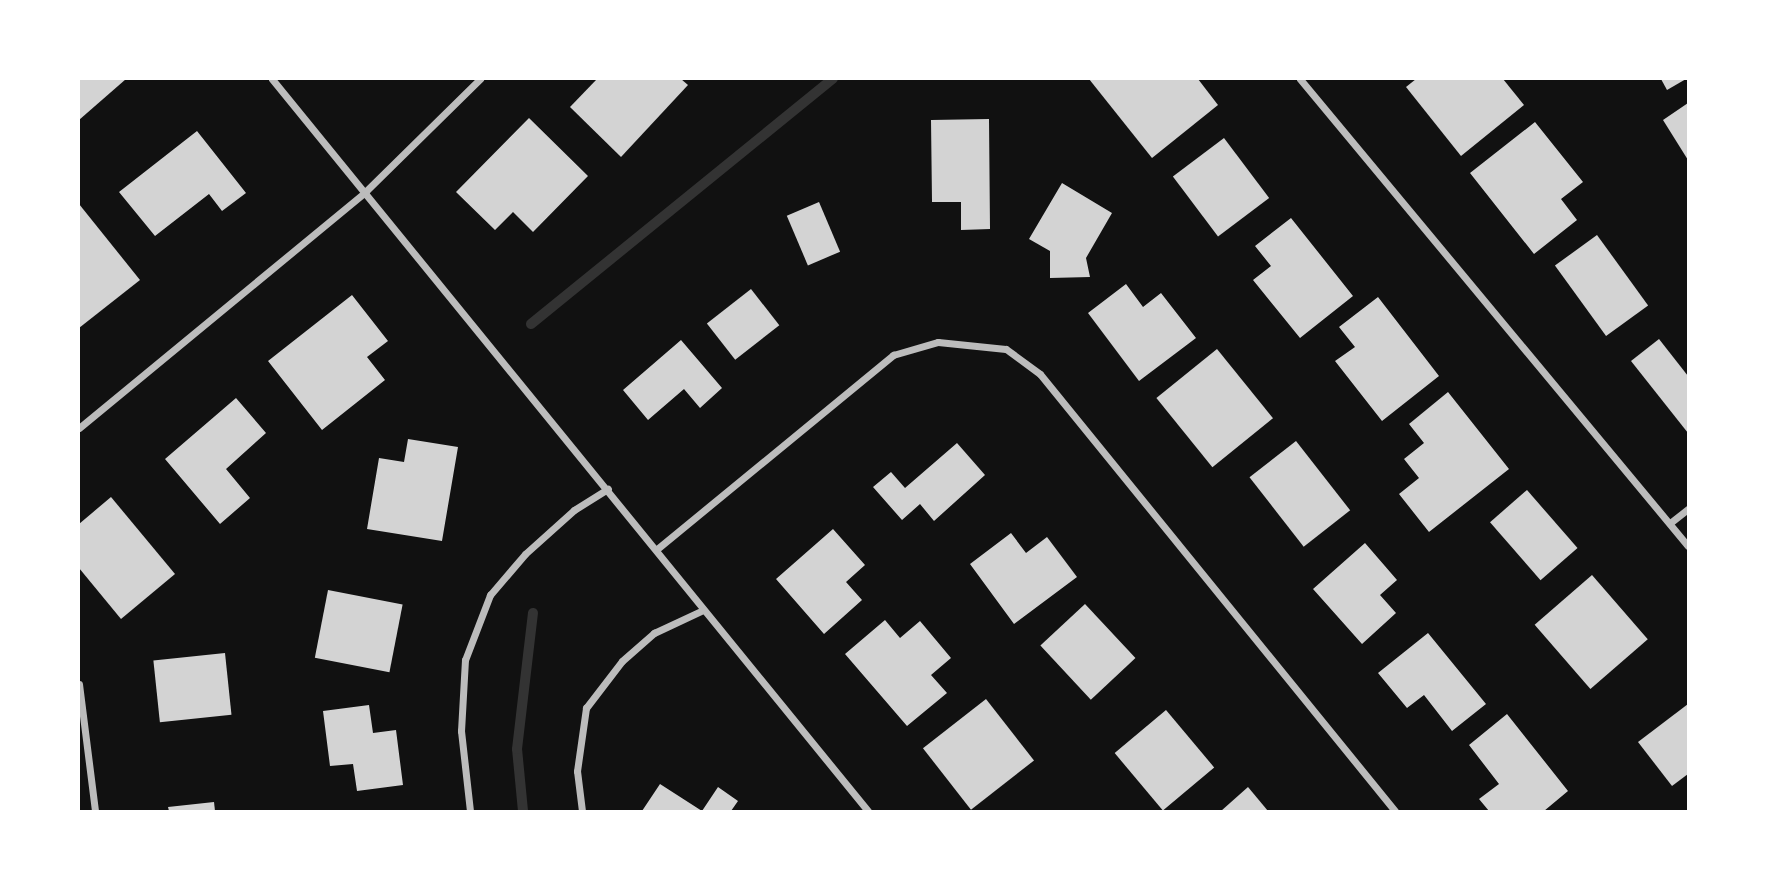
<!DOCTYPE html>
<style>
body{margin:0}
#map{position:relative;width:1767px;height:890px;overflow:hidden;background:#111;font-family:"Roboto Condensed",sans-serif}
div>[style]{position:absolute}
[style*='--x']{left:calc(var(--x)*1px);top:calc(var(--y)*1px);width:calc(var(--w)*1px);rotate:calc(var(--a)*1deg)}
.stream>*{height:10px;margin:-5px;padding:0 5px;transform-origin:5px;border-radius:5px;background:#333}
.building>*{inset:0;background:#d3d3d3;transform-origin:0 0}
.minor>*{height:7px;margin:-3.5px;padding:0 3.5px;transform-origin:3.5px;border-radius:3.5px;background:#bcbcbc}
span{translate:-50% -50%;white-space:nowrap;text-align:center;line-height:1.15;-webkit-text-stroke:7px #fff;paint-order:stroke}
.frame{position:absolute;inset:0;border:80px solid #fff;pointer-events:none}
</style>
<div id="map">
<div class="stream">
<div style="--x:531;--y:324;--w:389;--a:-39.1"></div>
<div style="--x:523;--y:811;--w:62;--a:-95.5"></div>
<div style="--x:517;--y:749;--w:137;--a:-83.3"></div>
</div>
<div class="building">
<div style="clip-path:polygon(79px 79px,126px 79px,79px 120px)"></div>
<div style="clip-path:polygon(597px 79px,681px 79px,688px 85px,621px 157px,570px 107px)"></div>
<div style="clip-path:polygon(1089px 79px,1198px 79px,1218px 105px,1152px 158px)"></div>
<div style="clip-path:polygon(1416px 79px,1503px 79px,1524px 105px,1461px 156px,1406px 87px)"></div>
<div style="clip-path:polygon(1661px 79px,1686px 79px,1667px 90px)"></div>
<div style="clip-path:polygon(1688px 103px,1688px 160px,1663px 120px)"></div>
<div style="clip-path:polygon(529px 118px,588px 176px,533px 232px,513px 212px,495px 230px,456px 192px)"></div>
<div style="clip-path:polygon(989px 119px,990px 229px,961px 230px,961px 202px,932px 202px,931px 120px)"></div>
<div style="clip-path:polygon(1535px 122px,1583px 182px,1561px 199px,1577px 220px,1534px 254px,1470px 173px)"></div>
<div style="clip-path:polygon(197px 131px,246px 193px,222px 211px,209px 194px,155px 236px,119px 192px)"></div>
<div style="left:1224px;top:138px;width:75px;height:64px;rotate:53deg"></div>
<div style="clip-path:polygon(1062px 183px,1112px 213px,1086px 258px,1090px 277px,1050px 278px,1050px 251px,1029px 239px)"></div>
<div style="left:819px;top:202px;width:54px;height:35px;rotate:67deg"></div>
<div style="clip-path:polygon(79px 204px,140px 280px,79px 328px)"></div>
<div style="clip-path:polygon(1291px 218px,1353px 296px,1300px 338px,1253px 280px,1271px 266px,1255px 246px)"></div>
<div style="left:1597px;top:235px;width:87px;height:52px;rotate:54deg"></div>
<div style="clip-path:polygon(1126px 284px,1143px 307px,1161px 293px,1196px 338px,1139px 381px,1088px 313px)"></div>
<div style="left:751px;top:289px;width:46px;height:56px;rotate:52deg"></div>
<div style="clip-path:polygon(352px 295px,388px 341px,367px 357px,385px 380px,322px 430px,268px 361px)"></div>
<div style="clip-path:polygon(1378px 297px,1439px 376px,1382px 421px,1335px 361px,1355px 347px,1339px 327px)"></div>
<div style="clip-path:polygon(1659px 339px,1688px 376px,1688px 433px,1631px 361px)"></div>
<div style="clip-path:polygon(681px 340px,722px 388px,700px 408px,684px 389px,648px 420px,623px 390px)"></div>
<div style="left:1217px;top:349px;width:89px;height:78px;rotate:51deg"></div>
<div style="clip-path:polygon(1448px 392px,1509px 469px,1429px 532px,1399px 494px,1419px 478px,1404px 459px,1424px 443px,1409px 424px)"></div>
<div style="clip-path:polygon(236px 398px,266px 433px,226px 469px,250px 498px,220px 524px,165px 459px)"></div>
<div style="clip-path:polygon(408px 439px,458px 447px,442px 541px,367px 529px,379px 458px,404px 462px)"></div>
<div style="left:1296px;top:441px;width:88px;height:59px;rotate:52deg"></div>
<div style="clip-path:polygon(957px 443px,985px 475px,934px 521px,920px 504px,902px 520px,873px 487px,891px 472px,905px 488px)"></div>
<div style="left:1527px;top:490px;width:77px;height:49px;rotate:49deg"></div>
<div style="clip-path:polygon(111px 497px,175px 574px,121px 619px,79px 568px,79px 524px)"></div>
<div style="clip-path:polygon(833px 529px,865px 565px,846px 582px,862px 600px,824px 634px,776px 579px)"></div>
<div style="clip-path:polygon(1011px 533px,1026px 553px,1047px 537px,1077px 577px,1014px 624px,970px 564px)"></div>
<div style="clip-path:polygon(1365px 543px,1397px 580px,1380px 595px,1396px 613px,1362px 644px,1313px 589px)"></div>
<div style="left:1592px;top:575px;width:85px;height:76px;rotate:49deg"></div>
<div style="left:328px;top:590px;width:76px;height:69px;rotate:11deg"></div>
<div style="left:1085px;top:604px;width:74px;height:61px;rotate:47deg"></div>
<div style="clip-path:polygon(885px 620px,900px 638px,920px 621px,951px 658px,931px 675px,947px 693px,907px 726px,845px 654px)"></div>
<div style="clip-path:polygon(1428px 633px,1486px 704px,1452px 731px,1424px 695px,1407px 708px,1378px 673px)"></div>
<div style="left:225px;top:653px;width:62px;height:72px;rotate:84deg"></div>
<div style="left:986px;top:699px;width:78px;height:80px;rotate:52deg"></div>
<div style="clip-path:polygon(1688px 704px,1688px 774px,1672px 786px,1638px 742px)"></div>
<div style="clip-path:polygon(369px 705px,373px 733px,396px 730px,403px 785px,357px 791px,353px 764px,330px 766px,323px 711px)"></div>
<div style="left:1166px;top:710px;width:75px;height:67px;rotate:50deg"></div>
<div style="clip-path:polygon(1507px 714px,1568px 791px,1544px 811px,1489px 811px,1479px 799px,1499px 784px,1469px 745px)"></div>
<div style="clip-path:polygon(660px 784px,702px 811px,718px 787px,738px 801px,731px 811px,642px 811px)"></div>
<div style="clip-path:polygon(1248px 787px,1268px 811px,1221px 811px)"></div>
<div style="clip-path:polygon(214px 802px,215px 811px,169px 811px,168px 807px)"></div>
</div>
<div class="minor">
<div style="--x:272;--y:79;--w:944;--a:50.85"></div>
<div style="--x:1300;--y:79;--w:607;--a:50.28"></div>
<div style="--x:79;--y:428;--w:372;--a:-39.5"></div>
<div style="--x:366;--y:191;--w:160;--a:-44.5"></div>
<div style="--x:1670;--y:523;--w:23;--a:-38"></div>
<div style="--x:657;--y:549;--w:306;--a:-39.4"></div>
<div style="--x:893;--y:355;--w:47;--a:-16.1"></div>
<div style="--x:938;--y:342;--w:68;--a:5.9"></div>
<div style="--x:1006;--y:349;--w:42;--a:36.3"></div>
<div style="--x:1040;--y:374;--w:563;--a:50.91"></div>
<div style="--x:79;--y:684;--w:128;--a:82.8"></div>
<div style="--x:470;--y:811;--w:81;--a:-96.4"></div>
<div style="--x:461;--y:731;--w:71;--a:-86.8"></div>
<div style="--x:465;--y:660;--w:70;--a:-69"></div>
<div style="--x:490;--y:595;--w:54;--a:-49.5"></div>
<div style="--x:525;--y:554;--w:66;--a:-41.9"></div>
<div style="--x:574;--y:510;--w:40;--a:-32"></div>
<div style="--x:582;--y:811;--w:40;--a:-97.1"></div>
<div style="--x:577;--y:771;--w:64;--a:-81.9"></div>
<div style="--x:586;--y:708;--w:59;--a:-52.5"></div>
<div style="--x:622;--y:661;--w:43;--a:-41.2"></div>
<div style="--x:654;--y:633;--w:54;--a:-25.1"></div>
</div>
<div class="frame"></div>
</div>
